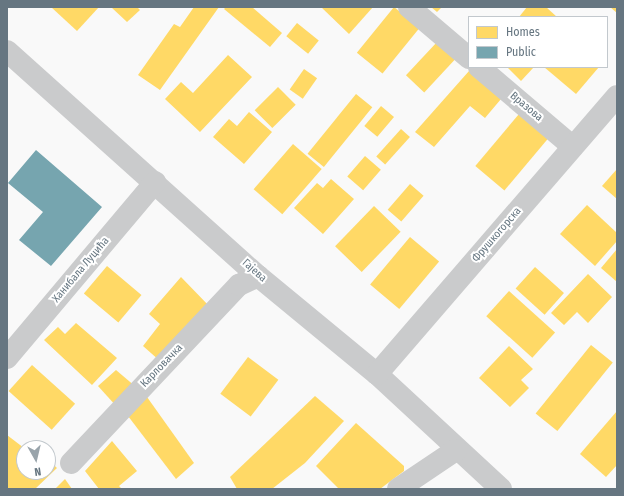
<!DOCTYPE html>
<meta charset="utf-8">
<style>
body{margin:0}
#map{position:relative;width:624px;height:496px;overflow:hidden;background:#f9f9f9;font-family:"Fira Sans Condensed",sans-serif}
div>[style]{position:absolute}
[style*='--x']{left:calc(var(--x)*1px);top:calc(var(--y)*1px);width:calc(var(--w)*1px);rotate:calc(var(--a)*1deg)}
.homes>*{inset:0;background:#ffd966;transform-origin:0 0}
.public>*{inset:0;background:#76a5af}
.minor>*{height:22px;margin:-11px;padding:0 11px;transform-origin:11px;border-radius:11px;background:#cacbcc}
span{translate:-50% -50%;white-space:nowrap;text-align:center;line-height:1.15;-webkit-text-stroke:4px #fff;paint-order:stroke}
.street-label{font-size:11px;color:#667681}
.frame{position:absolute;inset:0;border:8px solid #667681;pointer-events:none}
.legend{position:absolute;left:468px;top:16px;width:140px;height:52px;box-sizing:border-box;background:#fff;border:1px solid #c2c8cd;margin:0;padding:5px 7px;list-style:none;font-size:12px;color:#667681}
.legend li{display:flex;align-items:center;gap:8px;height:20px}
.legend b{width:20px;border:1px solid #c2c8cd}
.north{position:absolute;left:16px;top:440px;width:40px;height:40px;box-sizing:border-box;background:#fff;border:1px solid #c2c8cd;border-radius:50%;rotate:172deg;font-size:11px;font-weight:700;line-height:16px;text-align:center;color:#667681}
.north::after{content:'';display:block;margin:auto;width:14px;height:18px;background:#99a4ab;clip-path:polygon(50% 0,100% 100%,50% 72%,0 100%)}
</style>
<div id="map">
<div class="homes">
<div style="clip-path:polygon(51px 7px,99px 7px,77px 31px)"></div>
<div style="clip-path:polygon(111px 7px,137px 7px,140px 10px,127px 22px)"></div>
<div style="clip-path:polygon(194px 7px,219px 7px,160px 90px,138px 75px,174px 24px,180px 27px)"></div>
<div style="clip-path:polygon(226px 7px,252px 7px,282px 33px,270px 47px,224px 9px)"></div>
<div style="clip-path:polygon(321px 7px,373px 7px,349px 34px)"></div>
<div style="left:394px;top:7px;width:33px;height:59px;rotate:39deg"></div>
<div style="clip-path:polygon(431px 7px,442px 7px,437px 12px)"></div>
<div style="clip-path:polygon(527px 7px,546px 7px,557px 17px,519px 17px)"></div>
<div style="clip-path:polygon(610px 7px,617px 7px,617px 13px)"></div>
<div style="left:297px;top:23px;width:28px;height:17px;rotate:39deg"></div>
<div style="left:438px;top:41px;width:25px;height:47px;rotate:43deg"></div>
<div style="clip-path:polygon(228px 55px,252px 77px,200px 132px,165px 99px,181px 82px,193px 93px)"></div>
<div style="clip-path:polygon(507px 67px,534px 67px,521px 81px)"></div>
<div style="clip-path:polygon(544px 67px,599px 67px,576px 94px)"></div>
<div style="left:304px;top:69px;width:16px;height:25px;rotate:35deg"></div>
<div style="clip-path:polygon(469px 71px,501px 99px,485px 118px,470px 106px,434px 147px,415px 132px)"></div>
<div style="left:278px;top:87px;width:25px;height:33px;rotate:45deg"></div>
<div style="left:356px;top:94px;width:21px;height:77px;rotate:39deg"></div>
<div style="left:381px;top:106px;width:17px;height:26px;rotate:40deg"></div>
<div style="clip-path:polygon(249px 112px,272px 132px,244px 164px,213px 137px,229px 119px,237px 126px)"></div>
<div style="left:519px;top:114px;width:38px;height:68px;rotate:40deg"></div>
<div style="left:401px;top:129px;width:12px;height:37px;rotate:42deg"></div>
<div style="left:293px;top:144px;width:38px;height:60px;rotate:41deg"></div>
<div style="left:365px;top:156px;width:21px;height:27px;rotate:41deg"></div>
<div style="clip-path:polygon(617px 169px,617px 199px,602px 186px)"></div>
<div style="clip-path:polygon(331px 179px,354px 199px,323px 234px,294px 208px,317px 183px,323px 188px)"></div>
<div style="left:410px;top:184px;width:18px;height:34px;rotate:41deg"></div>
<div style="clip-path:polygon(587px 205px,617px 233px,617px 241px,595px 266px,560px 234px)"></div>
<div style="left:374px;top:206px;width:37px;height:56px;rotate:44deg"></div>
<div style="left:410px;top:237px;width:38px;height:62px;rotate:40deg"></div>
<div style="clip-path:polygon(617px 249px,617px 282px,601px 268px)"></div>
<div style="left:107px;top:266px;width:45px;height:36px;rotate:40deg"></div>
<div style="left:535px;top:267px;width:39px;height:29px;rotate:42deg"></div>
<div style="clip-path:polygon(588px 274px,612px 297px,588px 323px,577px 312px,564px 325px,551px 313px)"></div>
<div style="clip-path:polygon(181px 277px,211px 308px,160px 361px,143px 346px,160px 324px,149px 314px)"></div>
<div style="left:509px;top:291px;width:62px;height:34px;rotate:42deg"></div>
<div style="clip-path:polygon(76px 323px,117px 358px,92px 385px,44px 340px,58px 327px,65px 334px)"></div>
<div style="left:591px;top:345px;width:28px;height:88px;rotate:39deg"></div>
<div style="clip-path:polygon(509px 346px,533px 369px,521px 380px,529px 388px,510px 407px,479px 378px)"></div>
<div style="left:248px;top:357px;width:38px;height:46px;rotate:37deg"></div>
<div style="left:32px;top:365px;width:58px;height:35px;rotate:42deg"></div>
<div style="clip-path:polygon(116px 370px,136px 387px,117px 407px,98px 386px)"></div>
<div style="clip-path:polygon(315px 396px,344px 421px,305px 463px,272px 489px,237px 489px,230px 477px)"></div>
<div style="clip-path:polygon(147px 397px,194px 463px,176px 479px,128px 416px)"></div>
<div style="clip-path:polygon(617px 411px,617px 465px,606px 477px,580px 454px)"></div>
<div style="clip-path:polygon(356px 423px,404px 466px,404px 471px,380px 489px,339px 489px,316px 466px)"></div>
<div style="clip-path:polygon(7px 435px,24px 448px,24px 472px,48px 472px,48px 459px,57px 468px,35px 489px,7px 489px)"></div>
<div style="clip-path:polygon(112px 441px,137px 471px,119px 486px,122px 489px,99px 489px,85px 471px)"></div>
<div style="clip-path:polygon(65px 479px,72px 489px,55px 489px)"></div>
</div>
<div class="public">
<div style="clip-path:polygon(36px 150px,102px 207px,51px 266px,19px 240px,43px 212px,8px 183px)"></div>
</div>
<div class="minor">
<div style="--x:409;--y:7;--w:79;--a:40.4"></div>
<div style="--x:7;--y:51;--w:337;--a:41.9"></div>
<div style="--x:258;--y:276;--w:154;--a:39.5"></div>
<div style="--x:377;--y:374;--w:169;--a:42.8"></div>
<div style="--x:479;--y:67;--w:123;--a:40.4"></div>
<div style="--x:7;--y:358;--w:230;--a:-49.9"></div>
<div style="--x:377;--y:374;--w:367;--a:-49.2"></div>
<div style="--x:71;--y:463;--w:245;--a:-46.7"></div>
<div style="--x:239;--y:285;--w:21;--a:-25"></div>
<div style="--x:398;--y:489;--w:70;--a:-33.9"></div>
</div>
<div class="street-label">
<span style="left:526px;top:107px;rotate:40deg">Вразова</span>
<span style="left:497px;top:235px;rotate:-49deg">Фрушкогорска</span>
<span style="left:81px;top:270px;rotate:-50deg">Ханибала Луцића</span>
<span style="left:254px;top:271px;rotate:42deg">Гајева</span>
<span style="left:162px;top:366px;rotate:-46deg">Карловачка</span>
</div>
<div class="frame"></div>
<ul class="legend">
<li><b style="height:11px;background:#ffd966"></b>Homes</li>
<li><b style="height:11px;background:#76a5af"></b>Public</li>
</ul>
<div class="north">N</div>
</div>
